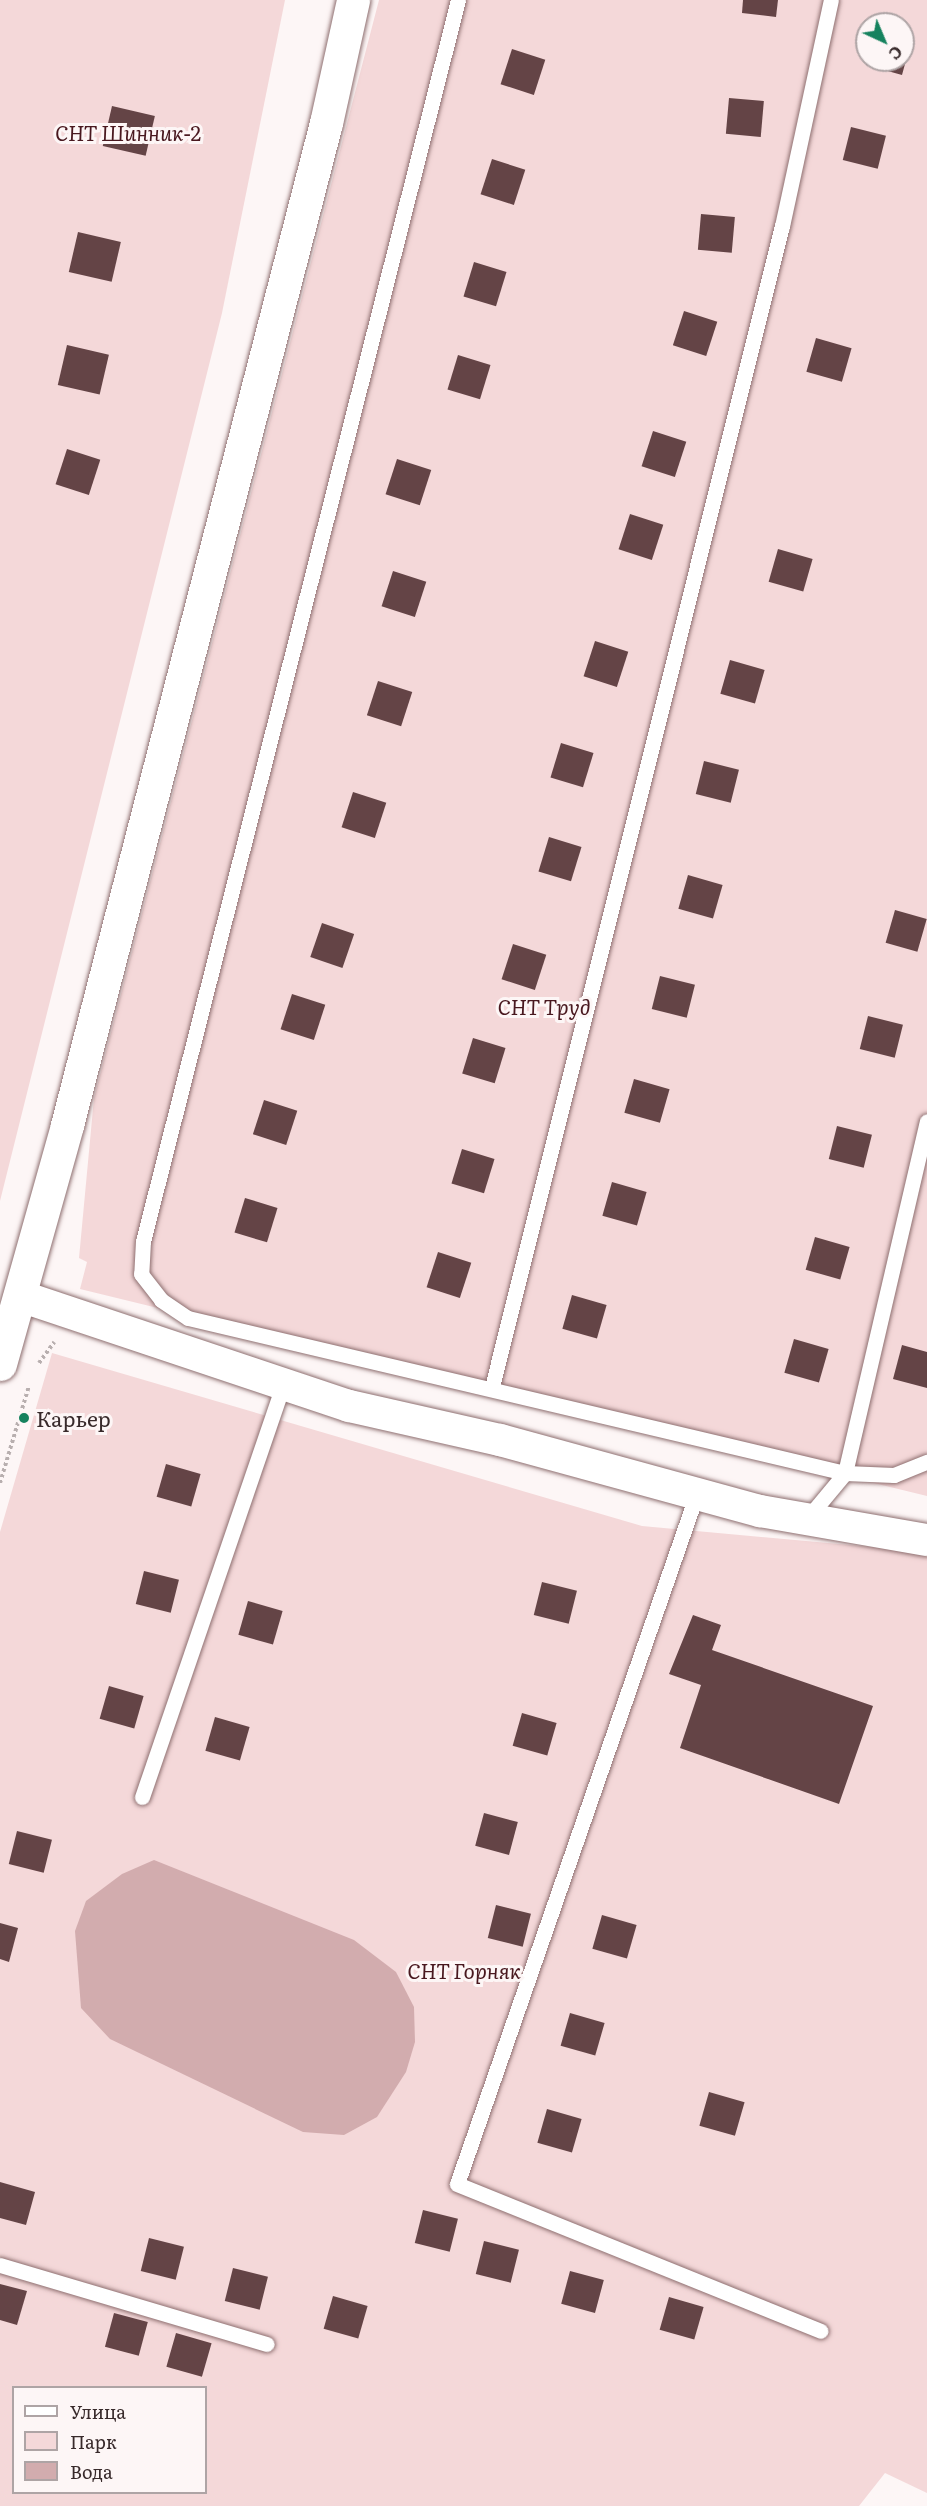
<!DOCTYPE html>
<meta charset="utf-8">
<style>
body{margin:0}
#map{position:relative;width:927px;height:2506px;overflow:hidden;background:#fdf6f6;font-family:Literata,serif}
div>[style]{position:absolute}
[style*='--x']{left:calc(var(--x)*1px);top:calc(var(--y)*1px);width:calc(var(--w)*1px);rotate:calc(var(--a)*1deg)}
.green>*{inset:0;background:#f4d8d9}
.water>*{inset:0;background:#d2acae}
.building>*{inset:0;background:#644446;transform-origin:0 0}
.path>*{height:4px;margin-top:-2px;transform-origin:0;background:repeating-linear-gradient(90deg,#b8afaf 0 3px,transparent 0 6px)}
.roads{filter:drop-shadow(0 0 2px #8e6f70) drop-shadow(0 0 2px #8e6f70)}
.service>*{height:15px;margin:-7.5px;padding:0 7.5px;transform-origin:7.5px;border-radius:7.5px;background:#fff}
.minor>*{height:32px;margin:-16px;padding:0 16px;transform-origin:16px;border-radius:16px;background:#fff}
.tertiary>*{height:33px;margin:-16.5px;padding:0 16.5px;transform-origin:16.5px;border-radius:16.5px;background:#fff}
.dots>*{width:16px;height:16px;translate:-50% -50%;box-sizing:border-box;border:3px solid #fdf6f6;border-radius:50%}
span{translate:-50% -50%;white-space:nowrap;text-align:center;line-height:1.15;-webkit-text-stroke:6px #fdf6f6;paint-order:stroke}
.park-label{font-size:21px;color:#49181f;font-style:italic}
.poi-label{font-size:21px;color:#382a2b}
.left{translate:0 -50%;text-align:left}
.legend{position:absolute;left:12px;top:2386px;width:195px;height:108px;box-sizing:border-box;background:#fdf6f6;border:2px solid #aea4a5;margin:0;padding:8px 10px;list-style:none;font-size:18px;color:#382a2b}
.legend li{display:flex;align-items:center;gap:12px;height:30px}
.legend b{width:30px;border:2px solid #aea4a5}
.north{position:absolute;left:855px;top:12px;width:60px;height:60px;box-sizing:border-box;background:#fdf6f6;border:2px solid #aea4a5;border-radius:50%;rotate:136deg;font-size:16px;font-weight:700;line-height:24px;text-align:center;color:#382a2b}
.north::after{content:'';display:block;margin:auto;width:21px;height:27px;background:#16825e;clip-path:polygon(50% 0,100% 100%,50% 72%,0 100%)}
</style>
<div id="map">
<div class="green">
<div style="clip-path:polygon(0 0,285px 0,222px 313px,0 1201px)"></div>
<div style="clip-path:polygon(evenodd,379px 0,927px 0,927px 1496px,80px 1289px,87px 1262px,79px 1258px,94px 1098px,379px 0,867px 24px,903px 24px,903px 60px,867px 60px,867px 24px)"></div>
<div style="clip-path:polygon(evenodd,52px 1353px,642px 1526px,927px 1552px,927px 2493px,885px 2473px,859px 2506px,0 2506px,0 1532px,52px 1353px,14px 2388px,206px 2388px,206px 2492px,14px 2492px,14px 2388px)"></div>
</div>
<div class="water">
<div style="clip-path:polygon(154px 1860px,354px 1940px,396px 1972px,414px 2007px,415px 2042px,406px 2072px,377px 2117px,344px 2135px,303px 2132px,110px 2039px,81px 2008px,75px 1931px,86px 1901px,122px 1874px)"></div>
</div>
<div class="building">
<div style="clip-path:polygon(743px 0,778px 0,776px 17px,742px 13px)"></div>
<div style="clip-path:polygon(903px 40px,911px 42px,902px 75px,866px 65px,868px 60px,903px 60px)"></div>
<div style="left:512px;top:49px;width:35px;height:37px;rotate:18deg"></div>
<div style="left:729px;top:98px;width:35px;height:36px;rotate:5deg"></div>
<div style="left:112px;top:106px;width:44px;height:41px;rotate:13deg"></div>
<div style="left:851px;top:127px;width:36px;height:34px;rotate:14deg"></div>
<div style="left:492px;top:159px;width:35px;height:37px;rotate:18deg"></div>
<div style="left:701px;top:214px;width:34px;height:36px;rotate:5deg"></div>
<div style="left:78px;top:232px;width:44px;height:41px;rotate:13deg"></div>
<div style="left:474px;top:262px;width:34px;height:36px;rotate:17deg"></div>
<div style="left:684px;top:311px;width:35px;height:36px;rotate:18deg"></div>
<div style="left:816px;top:338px;width:37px;height:35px;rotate:16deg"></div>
<div style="left:67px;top:345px;width:43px;height:41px;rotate:13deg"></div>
<div style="left:458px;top:355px;width:34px;height:36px;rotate:17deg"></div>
<div style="left:653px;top:431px;width:35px;height:37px;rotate:18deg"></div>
<div style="left:67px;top:449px;width:35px;height:37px;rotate:18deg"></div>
<div style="left:397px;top:459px;width:36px;height:37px;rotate:18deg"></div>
<div style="left:630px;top:514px;width:35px;height:37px;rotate:18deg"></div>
<div style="left:778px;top:549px;width:36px;height:34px;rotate:16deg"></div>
<div style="left:393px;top:571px;width:35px;height:37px;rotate:18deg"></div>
<div style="left:595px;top:641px;width:35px;height:37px;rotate:18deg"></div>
<div style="left:730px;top:660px;width:36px;height:35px;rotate:16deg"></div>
<div style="left:378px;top:681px;width:36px;height:36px;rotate:18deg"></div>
<div style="left:561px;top:743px;width:34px;height:36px;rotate:17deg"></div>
<div style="left:704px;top:761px;width:36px;height:34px;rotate:14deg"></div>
<div style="left:353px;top:792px;width:35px;height:37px;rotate:18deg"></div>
<div style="left:549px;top:837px;width:34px;height:36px;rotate:17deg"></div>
<div style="left:688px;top:875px;width:36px;height:35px;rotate:16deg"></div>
<div style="left:895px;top:910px;width:33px;height:34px;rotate:16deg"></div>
<div style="left:322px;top:923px;width:34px;height:36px;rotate:19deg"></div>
<div style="left:513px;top:944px;width:35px;height:37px;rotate:18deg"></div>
<div style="left:660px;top:976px;width:36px;height:34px;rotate:14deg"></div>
<div style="left:292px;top:994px;width:35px;height:37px;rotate:18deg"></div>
<div style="left:868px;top:1016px;width:36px;height:34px;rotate:14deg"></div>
<div style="left:473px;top:1038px;width:34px;height:37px;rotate:17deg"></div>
<div style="left:634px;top:1079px;width:37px;height:35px;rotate:16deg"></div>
<div style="left:264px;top:1100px;width:35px;height:36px;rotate:18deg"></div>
<div style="left:837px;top:1126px;width:36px;height:34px;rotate:14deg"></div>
<div style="left:462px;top:1149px;width:34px;height:36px;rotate:17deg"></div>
<div style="left:612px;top:1182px;width:36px;height:35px;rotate:16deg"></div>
<div style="left:245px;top:1198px;width:34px;height:36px;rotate:17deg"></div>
<div style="left:815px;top:1237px;width:36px;height:34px;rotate:16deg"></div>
<div style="left:438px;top:1252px;width:35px;height:37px;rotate:18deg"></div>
<div style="left:572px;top:1295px;width:36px;height:35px;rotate:16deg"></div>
<div style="left:794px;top:1339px;width:36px;height:35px;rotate:16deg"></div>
<div style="clip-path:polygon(902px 1345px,927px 1352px,927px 1388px,893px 1379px)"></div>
<div style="left:166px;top:1464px;width:36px;height:34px;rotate:16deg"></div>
<div style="left:144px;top:1571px;width:36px;height:34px;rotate:14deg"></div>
<div style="left:542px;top:1582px;width:36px;height:34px;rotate:14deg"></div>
<div style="left:248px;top:1601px;width:36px;height:35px;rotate:16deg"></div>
<div style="clip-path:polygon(693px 1615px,721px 1625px,712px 1650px,873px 1706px,839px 1804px,680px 1748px,701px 1685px,669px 1674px)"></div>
<div style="left:109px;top:1686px;width:36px;height:34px;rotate:16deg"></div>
<div style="left:522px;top:1713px;width:36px;height:34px;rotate:16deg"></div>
<div style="left:215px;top:1717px;width:36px;height:35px;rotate:16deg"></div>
<div style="left:484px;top:1813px;width:35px;height:34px;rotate:15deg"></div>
<div style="left:17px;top:1831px;width:36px;height:34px;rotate:14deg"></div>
<div style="left:496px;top:1905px;width:36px;height:34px;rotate:14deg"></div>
<div style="left:602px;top:1915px;width:36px;height:35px;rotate:16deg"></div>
<div style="clip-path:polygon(0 1923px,18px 1928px,9px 1962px,0 1959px)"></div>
<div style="left:570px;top:2013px;width:36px;height:34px;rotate:16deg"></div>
<div style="left:709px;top:2092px;width:37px;height:35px;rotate:16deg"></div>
<div style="left:547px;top:2109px;width:36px;height:35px;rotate:16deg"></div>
<div style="clip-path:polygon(0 2182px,35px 2192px,26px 2225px,0 2218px)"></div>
<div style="left:423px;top:2210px;width:36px;height:34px;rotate:14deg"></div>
<div style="left:149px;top:2238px;width:36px;height:34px;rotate:14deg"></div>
<div style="left:484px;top:2241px;width:36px;height:34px;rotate:14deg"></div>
<div style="left:233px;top:2268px;width:36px;height:34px;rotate:14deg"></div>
<div style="left:570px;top:2271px;width:35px;height:34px;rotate:15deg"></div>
<div style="clip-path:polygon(0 2284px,27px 2291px,17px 2325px,0 2320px)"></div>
<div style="left:333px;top:2296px;width:36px;height:34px;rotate:16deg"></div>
<div style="left:669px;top:2297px;width:36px;height:34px;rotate:16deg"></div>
<div style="left:114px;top:2313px;width:35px;height:35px;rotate:15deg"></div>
<div style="left:176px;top:2333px;width:37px;height:35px;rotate:16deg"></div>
</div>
<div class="path">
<div style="--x:39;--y:1363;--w:26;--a:-54"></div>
<div style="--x:0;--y:1483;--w:101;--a:-73.4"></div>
</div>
<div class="roads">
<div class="service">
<div style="--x:458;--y:0;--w:1280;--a:104.24"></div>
<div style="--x:143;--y:1241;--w:33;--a:93"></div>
<div style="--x:141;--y:1274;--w:33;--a:52"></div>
<div style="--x:161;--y:1300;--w:32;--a:34"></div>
<div style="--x:188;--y:1318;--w:675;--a:13.27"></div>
<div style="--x:845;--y:1473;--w:49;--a:2.3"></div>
<div style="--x:894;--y:1475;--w:35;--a:-22"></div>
<div style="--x:492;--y:1387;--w:1197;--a:-75.98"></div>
<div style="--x:782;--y:226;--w:231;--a:-77.8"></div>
<div style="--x:696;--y:1496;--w:728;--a:109.16"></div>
<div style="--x:457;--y:2184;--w:392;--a:22"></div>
<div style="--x:805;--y:1521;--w:62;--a:-50.2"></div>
<div style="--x:845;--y:1473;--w:361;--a:-76.9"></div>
<div style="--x:142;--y:1797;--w:436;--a:-71.1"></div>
<div style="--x:0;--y:2265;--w:278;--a:16.5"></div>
</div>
<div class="minor">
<div style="--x:20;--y:1296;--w:347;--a:18.5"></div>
<div style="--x:349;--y:1406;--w:155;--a:12.7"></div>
<div style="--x:500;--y:1440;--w:270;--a:15.3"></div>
<div style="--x:760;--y:1511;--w:169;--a:9.9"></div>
</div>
<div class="tertiary">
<div style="--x:0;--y:1364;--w:248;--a:-74.3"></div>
<div style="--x:67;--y:1125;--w:1035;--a:-75.51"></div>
<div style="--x:326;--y:123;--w:126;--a:-77.6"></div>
</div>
</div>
<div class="dots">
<div style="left:24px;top:1418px;background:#16825e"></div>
</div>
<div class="park-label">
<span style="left:128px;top:132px">СНТ Шинник-2</span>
<span style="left:544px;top:1006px">СНТ Труд</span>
<span style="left:464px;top:1970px">СНТ Горняк</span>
</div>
<div class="poi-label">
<span class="left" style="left:36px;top:1418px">Карьер</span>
</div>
<ul class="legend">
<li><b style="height:8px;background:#fff"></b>Улица</li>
<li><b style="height:16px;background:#f4d8d9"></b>Парк</li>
<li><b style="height:16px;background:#d2acae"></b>Вода</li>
</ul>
<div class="north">С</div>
</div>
